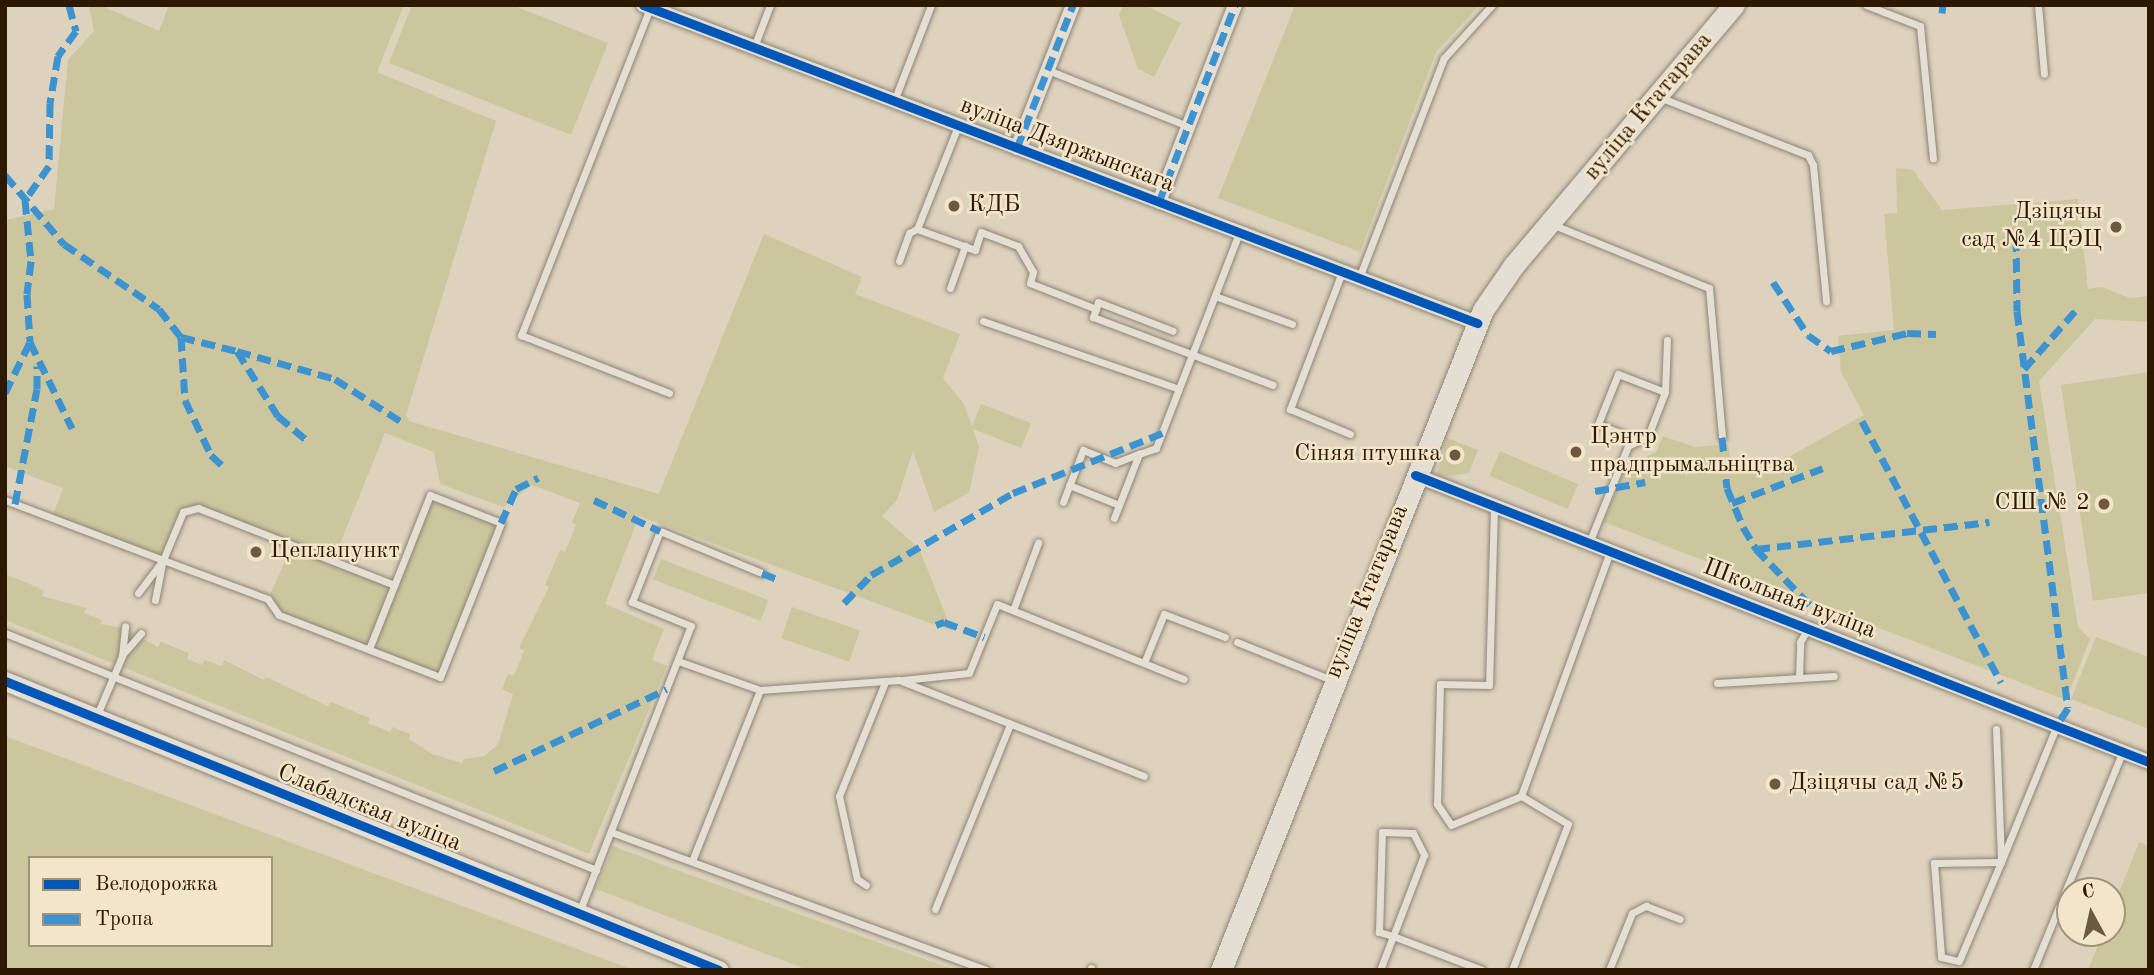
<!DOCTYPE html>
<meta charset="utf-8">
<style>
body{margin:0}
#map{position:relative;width:2154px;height:975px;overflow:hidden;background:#ddd2bc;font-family:"Old Standard TT",serif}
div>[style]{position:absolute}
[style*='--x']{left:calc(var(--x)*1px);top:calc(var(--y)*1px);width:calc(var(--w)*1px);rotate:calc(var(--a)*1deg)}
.green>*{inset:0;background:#ccc69e;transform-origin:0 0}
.roads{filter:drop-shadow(0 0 2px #8d8476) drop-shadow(0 0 2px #8d8476)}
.service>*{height:7px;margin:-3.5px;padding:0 3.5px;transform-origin:3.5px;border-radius:3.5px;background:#e4ded3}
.minor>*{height:14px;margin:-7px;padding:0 7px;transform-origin:7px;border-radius:7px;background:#e4ded3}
.tertiary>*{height:19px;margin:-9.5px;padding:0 9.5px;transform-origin:9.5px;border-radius:9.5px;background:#e4ded3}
.secondary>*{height:21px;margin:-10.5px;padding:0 10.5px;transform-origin:10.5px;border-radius:10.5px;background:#e4ded3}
.quiet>*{height:7px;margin-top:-3.5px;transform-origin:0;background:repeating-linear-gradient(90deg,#3c93d0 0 14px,transparent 0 21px)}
.cycleway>*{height:9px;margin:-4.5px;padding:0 4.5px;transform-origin:4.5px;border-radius:4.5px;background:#0057b8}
.dots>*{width:19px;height:19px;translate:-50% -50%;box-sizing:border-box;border:4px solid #f2e5ca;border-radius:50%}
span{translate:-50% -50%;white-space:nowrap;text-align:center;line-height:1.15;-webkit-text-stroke:5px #f2e5ca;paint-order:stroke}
.street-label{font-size:24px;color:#2d1801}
.poi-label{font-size:24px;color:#2d1801}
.left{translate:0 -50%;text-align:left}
.right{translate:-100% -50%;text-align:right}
.frame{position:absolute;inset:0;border:7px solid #2d1801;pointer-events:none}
.legend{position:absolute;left:28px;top:856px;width:245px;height:91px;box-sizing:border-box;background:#f2e5ca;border:2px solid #a3937a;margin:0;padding:9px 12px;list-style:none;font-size:21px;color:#2d1801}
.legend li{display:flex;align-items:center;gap:14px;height:35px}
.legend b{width:35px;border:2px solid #a3937a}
.north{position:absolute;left:2056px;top:877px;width:70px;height:70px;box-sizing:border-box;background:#f2e5ca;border:2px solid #a3937a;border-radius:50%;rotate:352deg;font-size:19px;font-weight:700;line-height:28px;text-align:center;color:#2d1801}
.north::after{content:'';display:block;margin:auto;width:24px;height:32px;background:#6b5942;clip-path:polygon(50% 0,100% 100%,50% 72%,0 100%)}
</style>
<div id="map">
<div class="green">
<div style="clip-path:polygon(89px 5px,100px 5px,159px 31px,169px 5px,404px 5px,377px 72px,496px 121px,406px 415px,409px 421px,659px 494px,764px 234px,862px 277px,855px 294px,960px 334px,943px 378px,964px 404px,972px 426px,981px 404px,1031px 423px,1021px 448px,973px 429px,979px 447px,969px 493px,934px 512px,913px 451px,897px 500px,882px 516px,919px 548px,952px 631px,639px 516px,605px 604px,664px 629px,652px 660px,667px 666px,589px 854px,5px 620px,5px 574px,44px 590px,42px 596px,86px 608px,84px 613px,102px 620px,100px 624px,124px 628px,158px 647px,161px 642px,189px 653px,187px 659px,202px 665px,205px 660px,222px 666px,224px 660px,264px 680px,266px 677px,328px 706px,331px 702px,370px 718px,368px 723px,390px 732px,393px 727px,410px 734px,409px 739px,432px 754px,462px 763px,464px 759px,485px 756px,498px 744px,513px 694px,502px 689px,508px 674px,514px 676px,524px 651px,519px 648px,549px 587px,545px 585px,560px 550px,565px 552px,576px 525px,572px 522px,580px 503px,532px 485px,503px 507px,440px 484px,434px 452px,385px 433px,333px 561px,394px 585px,430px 495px,501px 523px,440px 677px,279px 615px,268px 599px,292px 546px,198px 508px,183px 513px,163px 560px,52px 518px,63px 488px,5px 466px,5px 220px,54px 209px,68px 60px,94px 31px)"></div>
<div style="clip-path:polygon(412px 5px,512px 5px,608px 43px,571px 135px,389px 63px)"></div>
<div style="clip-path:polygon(1123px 5px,1144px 5px,1181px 23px,1154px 77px,1138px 69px,1119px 15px)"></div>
<div style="clip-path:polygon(1295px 5px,1480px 5px,1436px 52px,1360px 252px,1218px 198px)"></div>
<div style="clip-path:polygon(1896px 168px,1913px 170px,1942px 210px,2078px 199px,2088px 289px,2102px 287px,2129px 298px,2149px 296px,2149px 322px,2095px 319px,2039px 381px,2078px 627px,2090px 639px,2066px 700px,1604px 522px,1626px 466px,1656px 452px,1663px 436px,1695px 447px,1728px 444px,1732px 467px,1781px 461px,1864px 415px,1841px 372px,1838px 336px,1894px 330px,1884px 214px,1897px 213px)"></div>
<div style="clip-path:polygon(2149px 372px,2149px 593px,2093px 601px,2061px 385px)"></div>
<div style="clip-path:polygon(1447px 438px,1478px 450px,1469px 473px,1440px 477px,1437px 473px)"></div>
<div style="left:1500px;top:451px;width:85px;height:27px;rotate:23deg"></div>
<div style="left:661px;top:559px;width:115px;height:22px;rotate:21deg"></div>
<div style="left:792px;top:607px;width:72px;height:33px;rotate:19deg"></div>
<div style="clip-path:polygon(2096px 637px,2149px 657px,2149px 729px,2071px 699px)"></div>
<div style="clip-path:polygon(evenodd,5px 736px,634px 970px,5px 970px,5px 736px,30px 858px,271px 858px,271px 945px,30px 945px,30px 858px)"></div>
<div style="clip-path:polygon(2139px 842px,2149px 846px,2149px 970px,2088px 970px,2103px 933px,2112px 933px,2112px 910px)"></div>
<div style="clip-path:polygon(613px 846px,685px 873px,955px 970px,808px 970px,596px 889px)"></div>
</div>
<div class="roads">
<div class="service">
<div style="--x:1866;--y:5;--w:58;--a:21.3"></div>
<div style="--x:1920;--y:26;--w:133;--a:84.4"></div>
<div style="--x:2038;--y:5;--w:69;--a:85"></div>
<div style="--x:650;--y:8;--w:352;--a:111.5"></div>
<div style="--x:521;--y:335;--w:159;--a:21.4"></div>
<div style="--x:754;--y:47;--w:45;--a:-69.1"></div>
<div style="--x:1048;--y:70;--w:151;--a:21.8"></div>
<div style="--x:1659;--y:97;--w:160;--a:21.3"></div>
<div style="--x:1808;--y:155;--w:11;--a:63"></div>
<div style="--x:1813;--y:165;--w:137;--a:84.5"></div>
<div style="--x:894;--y:101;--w:103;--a:-68.9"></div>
<div style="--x:1554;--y:225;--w:167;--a:22.1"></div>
<div style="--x:1709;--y:288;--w:150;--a:85"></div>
<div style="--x:917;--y:229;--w:62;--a:19.9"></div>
<div style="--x:975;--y:250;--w:19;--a:-72"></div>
<div style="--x:981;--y:232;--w:40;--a:21"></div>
<div style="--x:1018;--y:246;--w:30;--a:60"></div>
<div style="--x:1033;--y:272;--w:11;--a:105"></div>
<div style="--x:1030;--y:283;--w:71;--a:21.5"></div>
<div style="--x:1096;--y:309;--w:9;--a:111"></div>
<div style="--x:1093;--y:317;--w:192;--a:20.7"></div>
<div style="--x:899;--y:261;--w:30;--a:-70"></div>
<div style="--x:909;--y:233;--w:9;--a:-27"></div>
<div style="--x:917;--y:229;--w:111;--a:-68.3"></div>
<div style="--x:1342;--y:272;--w:147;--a:110.8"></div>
<div style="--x:1290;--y:409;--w:65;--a:22.6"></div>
<div style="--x:1359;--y:278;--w:236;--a:-68.9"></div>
<div style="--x:1444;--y:58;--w:72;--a:-47.8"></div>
<div style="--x:950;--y:288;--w:45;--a:-70.3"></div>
<div style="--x:1215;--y:296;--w:82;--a:20"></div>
<div style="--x:1096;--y:309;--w:7;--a:-74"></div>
<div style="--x:1098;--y:302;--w:80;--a:21.1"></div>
<div style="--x:983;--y:321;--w:207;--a:19.1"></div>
<div style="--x:1639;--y:441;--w:44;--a:-157.5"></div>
<div style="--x:1598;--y:424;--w:54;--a:-68.2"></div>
<div style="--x:1618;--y:374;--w:50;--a:21"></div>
<div style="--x:1069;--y:485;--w:54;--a:21.8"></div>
<div style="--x:5;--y:500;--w:169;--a:20.8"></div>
<div style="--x:1063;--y:502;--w:56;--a:-69"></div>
<div style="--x:1083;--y:450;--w:35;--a:22"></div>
<div style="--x:1115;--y:463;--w:26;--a:-21"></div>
<div style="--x:1494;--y:507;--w:178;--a:91.6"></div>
<div style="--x:1489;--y:685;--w:49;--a:-178.8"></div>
<div style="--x:1440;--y:684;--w:120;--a:91.4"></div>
<div style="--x:1437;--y:804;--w:25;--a:56"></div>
<div style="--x:1451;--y:825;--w:76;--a:-22.5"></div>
<div style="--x:1114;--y:518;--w:69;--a:-68.7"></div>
<div style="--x:1139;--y:454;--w:18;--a:-19"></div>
<div style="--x:1156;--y:448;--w:230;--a:-68.9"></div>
<div style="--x:1589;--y:543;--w:105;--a:-68.1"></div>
<div style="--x:1628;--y:446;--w:22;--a:-27"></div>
<div style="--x:1648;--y:436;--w:47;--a:-68.9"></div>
<div style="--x:1665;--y:392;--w:52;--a:-87.8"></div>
<div style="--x:138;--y:593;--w:41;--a:-52.9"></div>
<div style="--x:155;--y:600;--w:37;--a:-79"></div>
<div style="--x:1013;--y:610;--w:72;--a:-69.5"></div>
<div style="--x:5;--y:633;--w:637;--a:21.85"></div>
<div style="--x:1237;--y:642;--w:102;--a:21.8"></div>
<div style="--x:369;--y:649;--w:166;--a:-68.4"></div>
<div style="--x:430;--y:495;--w:76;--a:21.5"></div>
<div style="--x:501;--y:523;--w:166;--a:111.6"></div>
<div style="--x:440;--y:677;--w:173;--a:-158.9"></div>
<div style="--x:279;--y:615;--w:19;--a:-125"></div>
<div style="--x:268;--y:599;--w:112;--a:-159.6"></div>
<div style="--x:163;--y:560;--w:52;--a:-67.4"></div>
<div style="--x:183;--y:512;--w:16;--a:-15"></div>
<div style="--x:198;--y:508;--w:211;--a:21.4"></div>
<div style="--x:122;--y:655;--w:29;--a:-49"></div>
<div style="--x:678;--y:661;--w:87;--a:19.5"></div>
<div style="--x:1144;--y:663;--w:53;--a:-67.8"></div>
<div style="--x:1164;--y:614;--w:65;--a:20.7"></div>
<div style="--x:1799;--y:678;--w:36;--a:-88"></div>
<div style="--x:1800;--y:642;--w:16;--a:-60"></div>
<div style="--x:903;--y:680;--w:66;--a:-6.1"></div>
<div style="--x:969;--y:673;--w:74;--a:-67.9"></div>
<div style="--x:997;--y:604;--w:201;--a:21.9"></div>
<div style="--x:1717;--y:683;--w:117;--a:-3.4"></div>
<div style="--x:97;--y:715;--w:64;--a:-67"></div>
<div style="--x:122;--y:656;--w:30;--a:-84"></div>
<div style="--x:1996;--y:729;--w:133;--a:87.8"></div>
<div style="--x:2001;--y:862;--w:67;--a:179.1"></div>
<div style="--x:1934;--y:863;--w:94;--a:85.7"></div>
<div style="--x:1941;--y:957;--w:18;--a:13"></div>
<div style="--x:1959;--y:961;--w:108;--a:-67"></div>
<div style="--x:2001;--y:862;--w:148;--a:-67.8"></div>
<div style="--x:611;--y:832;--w:400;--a:20.2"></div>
<div style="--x:1382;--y:832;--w:31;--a:2"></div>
<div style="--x:1413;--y:833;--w:25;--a:63"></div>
<div style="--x:1424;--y:855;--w:87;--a:110.9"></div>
<div style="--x:1393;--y:936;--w:15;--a:-164"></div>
<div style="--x:1379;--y:932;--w:100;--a:-88.3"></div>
<div style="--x:692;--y:861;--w:184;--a:-68.3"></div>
<div style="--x:760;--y:690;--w:139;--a:-4.1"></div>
<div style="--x:899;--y:680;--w:263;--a:21.4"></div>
<div style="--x:866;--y:885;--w:11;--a:-146"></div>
<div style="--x:857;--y:879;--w:85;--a:-102.2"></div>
<div style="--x:839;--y:796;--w:123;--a:-68"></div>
<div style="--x:935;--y:909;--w:200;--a:-67.9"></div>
<div style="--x:580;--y:910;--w:305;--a:-68.7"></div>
<div style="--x:691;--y:626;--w:64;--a:-157.9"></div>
<div style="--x:632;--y:602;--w:76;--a:-68.5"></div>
<div style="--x:660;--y:531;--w:110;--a:22.4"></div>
<div style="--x:1091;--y:970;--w:2;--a:-90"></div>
<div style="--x:1380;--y:970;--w:36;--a:-69"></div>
<div style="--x:1393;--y:936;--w:95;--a:20.9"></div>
<div style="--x:1512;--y:970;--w:156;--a:-69"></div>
<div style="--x:1568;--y:824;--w:55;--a:-149.2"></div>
<div style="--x:1521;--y:796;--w:261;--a:-70"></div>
<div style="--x:1609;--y:970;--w:61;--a:-68"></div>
<div style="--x:1632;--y:913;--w:16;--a:-27"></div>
<div style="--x:1646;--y:906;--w:36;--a:21"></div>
<div style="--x:2033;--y:970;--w:237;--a:-67.7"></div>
</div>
<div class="minor">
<div style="--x:643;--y:5;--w:893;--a:20.87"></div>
<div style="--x:1017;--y:148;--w:154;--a:-68.6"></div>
<div style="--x:1159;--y:202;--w:211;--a:-68.9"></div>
<div style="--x:1415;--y:475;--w:788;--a:21.36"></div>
</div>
<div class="tertiary">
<div style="--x:5;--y:681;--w:770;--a:22.04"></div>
</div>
<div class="secondary">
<div style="--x:1221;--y:970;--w:710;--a:-68.35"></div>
<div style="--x:1483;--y:310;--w:55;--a:-55.4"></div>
<div style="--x:1514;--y:265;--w:341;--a:-49.8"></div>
</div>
</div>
<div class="quiet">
<div style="--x:69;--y:5;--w:27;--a:75"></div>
<div style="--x:76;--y:31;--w:31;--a:126"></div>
<div style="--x:58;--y:56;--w:48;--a:99.7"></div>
<div style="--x:50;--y:103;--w:63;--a:90.9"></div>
<div style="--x:49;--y:166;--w:42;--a:125.2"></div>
<div style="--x:25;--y:200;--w:61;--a:84.4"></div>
<div style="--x:31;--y:261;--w:33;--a:97"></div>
<div style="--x:27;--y:294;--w:48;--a:86.4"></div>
<div style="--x:30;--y:342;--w:96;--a:64"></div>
<div style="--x:1942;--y:13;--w:8;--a:-83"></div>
<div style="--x:1017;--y:148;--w:154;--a:-68.6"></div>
<div style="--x:5;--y:175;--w:91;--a:49.5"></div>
<div style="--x:64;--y:244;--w:115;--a:34.4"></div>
<div style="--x:159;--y:309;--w:36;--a:52"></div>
<div style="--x:181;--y:337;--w:63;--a:86.4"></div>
<div style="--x:185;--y:400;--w:61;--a:64.7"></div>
<div style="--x:211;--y:455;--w:16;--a:43"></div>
<div style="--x:1159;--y:202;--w:211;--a:-68.9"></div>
<div style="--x:2016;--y:237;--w:74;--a:89.2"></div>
<div style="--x:2017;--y:311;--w:400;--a:82.7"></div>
<div style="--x:2068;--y:708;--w:20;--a:123"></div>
<div style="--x:1773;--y:282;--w:64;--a:56.6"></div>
<div style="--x:1808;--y:335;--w:28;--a:35"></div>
<div style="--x:1831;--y:351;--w:78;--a:-13.3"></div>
<div style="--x:1907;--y:333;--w:29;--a:2"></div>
<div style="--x:181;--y:337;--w:58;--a:14"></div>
<div style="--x:237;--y:351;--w:77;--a:57.8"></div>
<div style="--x:278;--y:416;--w:40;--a:40"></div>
<div style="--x:237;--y:351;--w:102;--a:15.9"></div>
<div style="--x:335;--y:379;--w:83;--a:32.7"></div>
<div style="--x:2024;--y:369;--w:79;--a:-48.6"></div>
<div style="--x:5;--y:393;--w:57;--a:-63.9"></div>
<div style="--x:1862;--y:421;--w:296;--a:62"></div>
<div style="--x:1722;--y:437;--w:51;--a:84.4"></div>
<div style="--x:1727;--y:488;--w:42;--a:67.7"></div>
<div style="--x:1743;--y:527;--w:26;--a:59"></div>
<div style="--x:1756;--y:549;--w:85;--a:46"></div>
<div style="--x:1595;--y:491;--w:51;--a:-10.2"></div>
<div style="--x:594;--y:500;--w:73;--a:25.2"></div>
<div style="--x:1732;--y:503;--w:97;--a:-21"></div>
<div style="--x:15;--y:504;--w:117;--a:-79.2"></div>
<div style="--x:37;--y:389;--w:23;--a:-90"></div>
<div style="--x:501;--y:523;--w:37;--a:-66"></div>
<div style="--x:516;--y:489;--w:25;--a:-27"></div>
<div style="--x:1756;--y:549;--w:235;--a:-6.6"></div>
<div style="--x:762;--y:573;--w:16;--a:22"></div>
<div style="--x:844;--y:603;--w:39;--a:-46"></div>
<div style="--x:871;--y:575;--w:164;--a:-30"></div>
<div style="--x:1013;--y:493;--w:161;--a:-21.9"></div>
<div style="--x:936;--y:625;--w:9;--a:-21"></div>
<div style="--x:944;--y:622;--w:43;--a:20.6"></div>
<div style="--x:494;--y:771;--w:191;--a:-25.4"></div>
</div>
<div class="cycleway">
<div style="--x:643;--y:5;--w:893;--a:20.87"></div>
<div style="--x:1415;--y:475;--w:788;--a:21.36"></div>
<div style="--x:5;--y:681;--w:770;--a:22.04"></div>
</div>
<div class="dots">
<div style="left:954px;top:206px;background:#6b5942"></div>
<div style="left:2116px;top:227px;background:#6b5942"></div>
<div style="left:1576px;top:452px;background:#6b5942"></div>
<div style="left:1455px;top:455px;background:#6b5942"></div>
<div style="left:2104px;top:504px;background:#6b5942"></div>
<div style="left:256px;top:552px;background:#6b5942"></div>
<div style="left:1775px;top:784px;background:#6b5942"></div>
</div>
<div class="street-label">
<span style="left:1649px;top:107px;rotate:-50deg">вуліца Ктатарава</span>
<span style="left:1067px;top:146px;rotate:21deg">вуліца Дзяржынскага</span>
<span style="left:1368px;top:592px;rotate:-68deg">вуліца Ктатарава</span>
<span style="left:1789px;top:600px;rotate:21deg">Школьная вуліца</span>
<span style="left:369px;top:809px;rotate:22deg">Слабадская вуліца</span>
</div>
<div class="poi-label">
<span class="left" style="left:968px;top:206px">КДБ</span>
<span class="right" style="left:2102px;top:227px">Дзіцячы<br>сад №4 ЦЭЦ</span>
<span class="left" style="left:1590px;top:452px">Цэнтр<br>прадпрымальніцтва</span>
<span class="right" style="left:1441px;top:455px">Сіняя птушка</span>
<span class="right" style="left:2090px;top:504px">СШ № 2</span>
<span class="left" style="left:270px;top:552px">Цеплапункт</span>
<span class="left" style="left:1789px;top:784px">Дзіцячы сад №5</span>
</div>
<div class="frame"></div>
<ul class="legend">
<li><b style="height:9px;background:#0057b8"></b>Велодорожка</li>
<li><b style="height:9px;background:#3c93d0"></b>Тропа</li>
</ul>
<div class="north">С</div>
</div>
